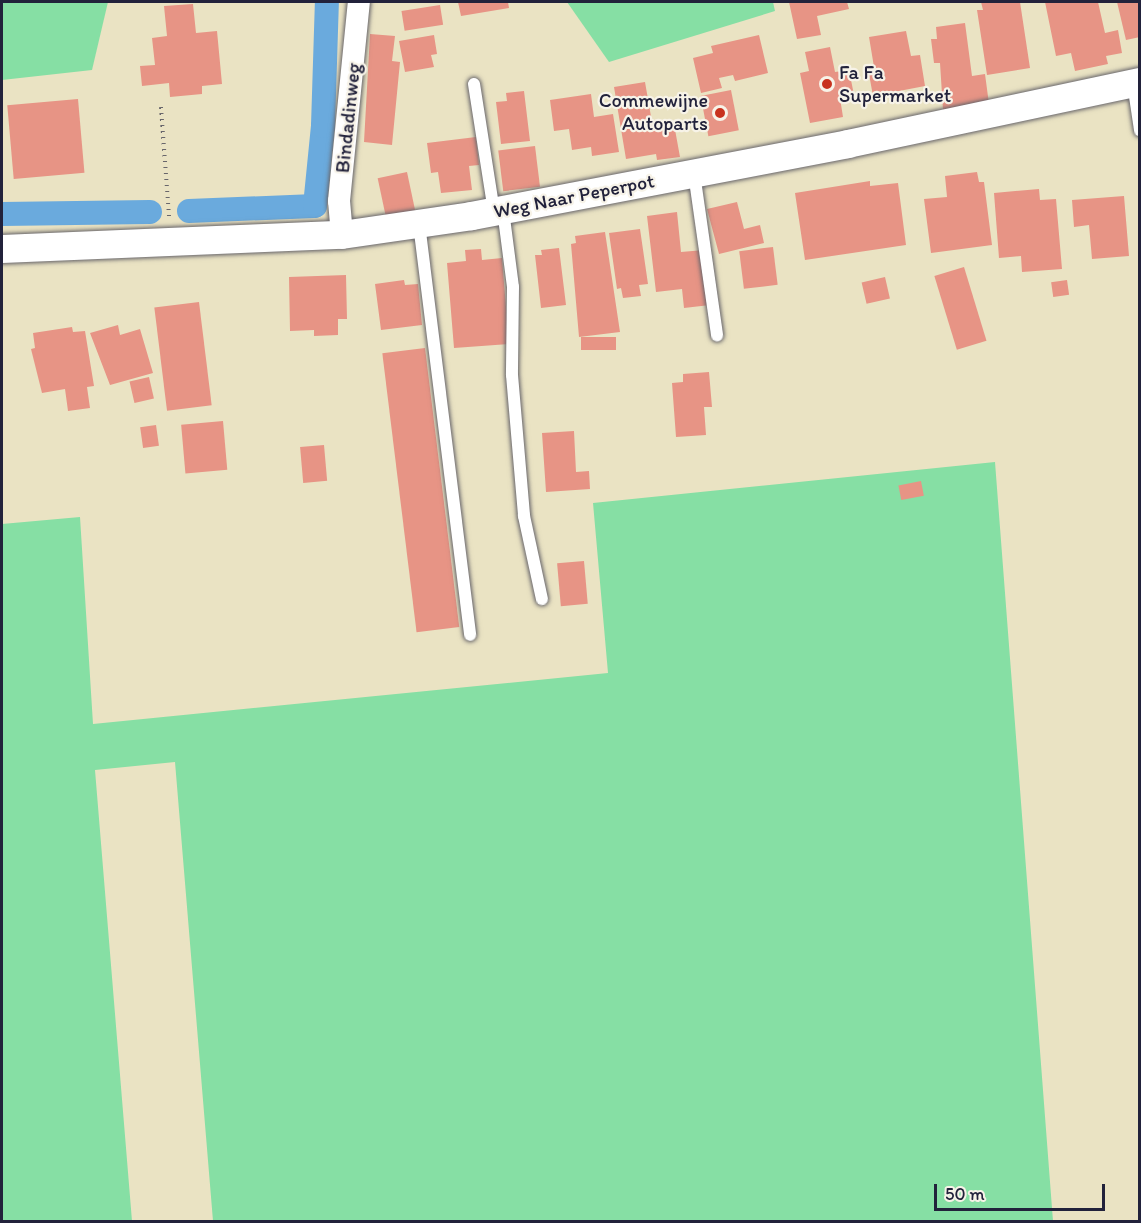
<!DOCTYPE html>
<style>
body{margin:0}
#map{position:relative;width:1141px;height:1223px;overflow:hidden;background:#eae3c3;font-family:Itim,sans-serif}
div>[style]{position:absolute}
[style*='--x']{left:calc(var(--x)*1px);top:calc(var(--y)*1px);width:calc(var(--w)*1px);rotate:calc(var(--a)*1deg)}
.green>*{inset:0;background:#86dfa4}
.canal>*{height:24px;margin:-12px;padding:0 12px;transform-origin:12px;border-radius:12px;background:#6aaadd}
.building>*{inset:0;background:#e79485;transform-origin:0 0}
.path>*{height:4px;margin-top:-2px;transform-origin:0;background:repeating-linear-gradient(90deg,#68666b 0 1.5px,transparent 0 6px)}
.roads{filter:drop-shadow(0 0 2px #68666b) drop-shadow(0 0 2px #68666b)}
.service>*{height:12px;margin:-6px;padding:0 6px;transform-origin:6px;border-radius:6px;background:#fff}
.minor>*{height:22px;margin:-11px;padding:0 11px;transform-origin:11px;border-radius:11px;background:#fff}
.tertiary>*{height:28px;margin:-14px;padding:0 14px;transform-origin:14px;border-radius:14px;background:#fff}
.dots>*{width:16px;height:16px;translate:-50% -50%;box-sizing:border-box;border:3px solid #f7f3e8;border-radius:50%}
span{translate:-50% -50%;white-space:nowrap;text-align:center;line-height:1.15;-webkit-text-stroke:4.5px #f7f3e8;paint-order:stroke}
.poi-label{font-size:20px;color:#22223b}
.left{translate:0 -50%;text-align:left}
.right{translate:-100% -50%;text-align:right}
.street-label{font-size:20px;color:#22223b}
.frame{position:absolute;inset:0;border:3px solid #22223b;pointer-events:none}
.scale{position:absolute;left:934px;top:1184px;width:171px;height:27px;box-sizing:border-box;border:3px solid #22223b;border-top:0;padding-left:8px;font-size:18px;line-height:21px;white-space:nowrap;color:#22223b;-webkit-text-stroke:4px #f7f3e8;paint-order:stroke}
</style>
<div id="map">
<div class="green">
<div style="clip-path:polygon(2px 2px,108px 2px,92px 70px,2px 80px)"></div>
<div style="clip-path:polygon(567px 2px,773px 2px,775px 11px,609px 62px)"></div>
<div style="clip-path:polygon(995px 462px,1053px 1221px,213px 1221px,175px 762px,95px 770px,132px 1221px,2px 1222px,2px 524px,80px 517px,93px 724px,608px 673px,593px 503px)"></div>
</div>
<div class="canal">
<div style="--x:189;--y:211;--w:126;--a:-2.3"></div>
<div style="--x:315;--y:206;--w:80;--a:-84.3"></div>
<div style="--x:323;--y:126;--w:124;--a:-88.2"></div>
<div style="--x:2;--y:214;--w:148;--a:-0.8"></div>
</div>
<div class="building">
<div style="clip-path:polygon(458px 2px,508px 2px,509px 8px,461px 16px)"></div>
<div style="clip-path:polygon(789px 2px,847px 2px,849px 9px,817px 16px,821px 35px,797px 39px)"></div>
<div style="clip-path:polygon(981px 2px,1020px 2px,1030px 68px,987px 75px,977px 10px,983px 10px)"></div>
<div style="clip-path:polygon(1045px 2px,1098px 2px,1105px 33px,1118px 30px,1122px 53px,1106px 56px,1108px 64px,1075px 71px,1071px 53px,1056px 56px)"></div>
<div style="clip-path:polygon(1117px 2px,1140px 2px,1140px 37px,1126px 40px)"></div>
<div style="clip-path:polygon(193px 4px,196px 33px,217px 31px,222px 84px,202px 86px,202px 94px,170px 97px,169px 83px,142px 86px,140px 66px,155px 65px,152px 38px,167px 36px,164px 6px)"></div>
<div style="left:440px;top:5px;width:20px;height:39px;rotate:81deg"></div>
<div style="clip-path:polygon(965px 23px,972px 76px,985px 74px,989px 104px,943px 110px,940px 63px,934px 63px,931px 39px,937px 39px,936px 27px)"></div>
<div style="clip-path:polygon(906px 31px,911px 56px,920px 55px,925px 86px,873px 96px,869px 74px,875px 73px,869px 37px)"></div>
<div style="clip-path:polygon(370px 34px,395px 36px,392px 61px,400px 62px,392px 145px,364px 142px)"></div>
<div style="clip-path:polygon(434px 35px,437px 54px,431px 55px,434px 67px,405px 72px,399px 41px)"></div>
<div style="clip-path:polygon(759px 35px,768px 73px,735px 81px,733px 75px,719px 78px,722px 88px,701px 93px,693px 58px,713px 53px,711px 46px)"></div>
<div style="clip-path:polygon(830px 47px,835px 72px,849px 70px,854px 95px,840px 98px,843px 117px,810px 123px,800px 73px,809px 71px,805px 52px)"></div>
<div style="clip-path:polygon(645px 82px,653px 128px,674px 124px,680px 157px,657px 160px,656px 154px,626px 159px,614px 87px)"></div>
<div style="left:731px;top:90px;width:41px;height:31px;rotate:79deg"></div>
<div style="clip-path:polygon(524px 91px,530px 141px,501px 144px,496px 102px,507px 101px,506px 93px)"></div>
<div style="clip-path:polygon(591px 94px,594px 117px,613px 114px,619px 152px,592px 156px,591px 147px,572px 150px,569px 129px,554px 131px,550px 100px)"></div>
<div style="left:78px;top:99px;width:74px;height:71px;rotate:85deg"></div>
<div style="clip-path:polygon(476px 137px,479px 165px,469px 166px,472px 190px,441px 193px,438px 172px,431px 173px,427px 143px)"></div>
<div style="left:535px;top:146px;width:41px;height:37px;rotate:83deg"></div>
<div style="left:407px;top:172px;width:40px;height:30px;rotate:78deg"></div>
<div style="clip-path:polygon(977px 172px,979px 182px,984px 182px,992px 245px,931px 253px,924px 199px,947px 197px,945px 176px)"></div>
<div style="clip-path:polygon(870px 181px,870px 186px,898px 183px,906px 245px,805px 260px,795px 193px)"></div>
<div style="clip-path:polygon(1039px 189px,1040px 200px,1056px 199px,1062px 269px,1022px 272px,1021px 256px,999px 258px,994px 193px)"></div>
<div style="clip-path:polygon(1124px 196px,1129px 256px,1092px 259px,1089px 225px,1074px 227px,1072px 200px)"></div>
<div style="clip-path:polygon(737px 202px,744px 229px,760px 225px,764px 243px,719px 254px,707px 209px)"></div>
<div style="clip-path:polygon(677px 212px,681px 252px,704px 250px,710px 305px,684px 308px,682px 289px,656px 292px,647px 216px)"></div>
<div style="clip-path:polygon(640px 229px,648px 284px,639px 285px,641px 296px,623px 298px,621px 288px,617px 289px,609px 233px)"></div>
<div style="clip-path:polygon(605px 232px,620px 332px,579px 337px,571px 244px,576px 243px,575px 236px)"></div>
<div style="left:773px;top:247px;width:38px;height:34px;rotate:83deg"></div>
<div style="clip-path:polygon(559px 248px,566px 305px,541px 308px,535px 255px,542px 255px,541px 250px)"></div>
<div style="clip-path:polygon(481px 249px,482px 260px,502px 258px,509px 344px,454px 348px,447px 263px,466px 261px,465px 250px)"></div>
<div style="left:964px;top:267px;width:77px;height:31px;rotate:73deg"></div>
<div style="clip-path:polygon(346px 275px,347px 319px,338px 319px,338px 335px,314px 336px,314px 330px,290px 331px,289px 277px)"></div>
<div style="left:885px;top:277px;width:22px;height:24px;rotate:77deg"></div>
<div style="clip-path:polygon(404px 280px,405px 285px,418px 284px,422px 325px,381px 330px,375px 284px)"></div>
<div style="left:1067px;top:280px;width:15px;height:16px;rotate:82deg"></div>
<div style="left:199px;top:302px;width:104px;height:45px;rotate:83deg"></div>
<div style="clip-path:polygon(118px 325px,120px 335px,140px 329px,153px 373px,110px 385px,90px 333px)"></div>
<div style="clip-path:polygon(72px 327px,73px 332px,85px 331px,94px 386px,87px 387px,90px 408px,68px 411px,65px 389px,42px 393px,31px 349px,35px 348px,33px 333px)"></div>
<div style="left:616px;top:337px;width:13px;height:35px;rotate:90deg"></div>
<div style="left:425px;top:348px;width:281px;height:43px;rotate:83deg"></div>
<div style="clip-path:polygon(709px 372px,712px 407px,704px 407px,706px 435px,676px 437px,672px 383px,683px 382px,683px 374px)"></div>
<div style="left:149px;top:377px;width:22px;height:20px;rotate:77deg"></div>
<div style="left:223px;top:421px;width:49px;height:42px;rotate:85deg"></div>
<div style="left:156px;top:425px;width:21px;height:16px;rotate:82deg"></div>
<div style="clip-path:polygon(574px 431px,576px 472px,589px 471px,590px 489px,546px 492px,542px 433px)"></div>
<div style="left:324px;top:445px;width:36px;height:24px;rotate:85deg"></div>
<div style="left:921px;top:481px;width:15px;height:23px;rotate:79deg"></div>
<div style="left:584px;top:561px;width:43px;height:27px;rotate:85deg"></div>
</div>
<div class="path">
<div style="--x:161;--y:107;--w:110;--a:85.8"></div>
</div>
<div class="roads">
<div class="service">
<div style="--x:1133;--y:83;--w:48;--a:81.5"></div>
<div style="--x:474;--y:84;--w:130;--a:81.1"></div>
<div style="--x:694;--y:173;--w:164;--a:81.9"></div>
<div style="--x:503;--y:210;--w:78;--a:82.6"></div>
<div style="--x:513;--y:287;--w:88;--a:90.7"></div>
<div style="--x:512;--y:375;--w:142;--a:85.1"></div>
<div style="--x:524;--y:516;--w:85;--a:77.8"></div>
<div style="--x:419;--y:224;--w:414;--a:82.9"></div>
</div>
<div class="minor">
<div style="--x:342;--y:235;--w:34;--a:-95"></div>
<div style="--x:339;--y:201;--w:200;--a:-84.3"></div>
</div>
<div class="tertiary">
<div style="--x:2;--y:249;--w:340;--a:-2.4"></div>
<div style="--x:342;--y:235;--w:131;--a:-8.3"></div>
<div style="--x:472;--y:216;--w:383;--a:-10.8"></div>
<div style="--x:848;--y:144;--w:299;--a:-12"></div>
</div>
</div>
<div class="dots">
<div style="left:827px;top:84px;background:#c8321e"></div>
<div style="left:720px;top:113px;background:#c8321e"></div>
</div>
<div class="poi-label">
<span class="left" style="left:839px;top:84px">Fa Fa<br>Supermarket</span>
<span class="right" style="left:708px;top:112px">Commewijne<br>Autoparts</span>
</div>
<div class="street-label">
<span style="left:348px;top:118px;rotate:-84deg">Bindadinweg</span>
<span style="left:574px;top:196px;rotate:-11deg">Weg Naar Peperpot</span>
</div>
<div class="frame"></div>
<div class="scale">50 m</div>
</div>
